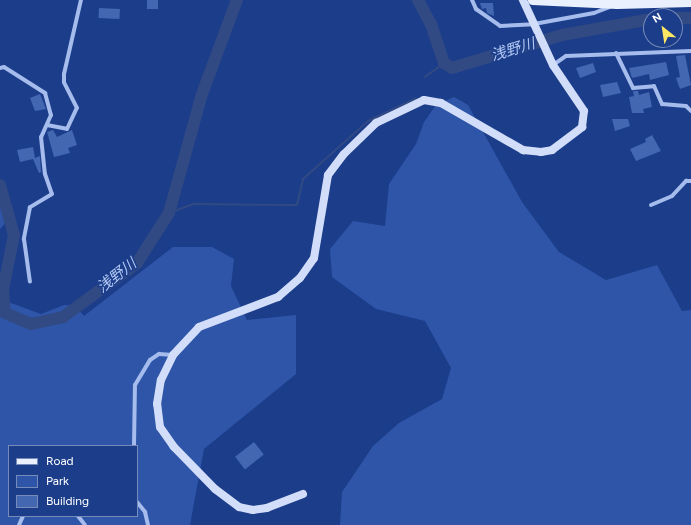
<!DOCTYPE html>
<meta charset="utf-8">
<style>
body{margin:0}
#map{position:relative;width:691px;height:525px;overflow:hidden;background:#1b3d8a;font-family:Figtree,"Noto Sans JP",sans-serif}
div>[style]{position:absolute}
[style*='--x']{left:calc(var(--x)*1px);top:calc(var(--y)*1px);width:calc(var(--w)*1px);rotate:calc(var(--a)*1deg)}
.green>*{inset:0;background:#2e55a8}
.stream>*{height:2px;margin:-1px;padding:0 1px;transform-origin:1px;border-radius:1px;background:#324a84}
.river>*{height:12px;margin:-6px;padding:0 6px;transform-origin:6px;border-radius:6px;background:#324a84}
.building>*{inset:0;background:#4467b2;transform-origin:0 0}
.street>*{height:4px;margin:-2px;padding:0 2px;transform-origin:2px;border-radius:2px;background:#a5bced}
.secondary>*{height:8px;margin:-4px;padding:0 4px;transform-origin:4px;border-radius:4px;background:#d2def9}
.primary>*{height:9px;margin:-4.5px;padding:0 4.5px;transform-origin:4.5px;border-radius:4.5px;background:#ebf0ff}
span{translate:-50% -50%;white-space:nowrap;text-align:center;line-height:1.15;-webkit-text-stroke:3px #1b3d8a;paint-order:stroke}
.water-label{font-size:15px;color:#b1c7f4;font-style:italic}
.legend{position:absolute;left:8px;top:445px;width:130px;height:72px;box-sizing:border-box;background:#1b3d8a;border:1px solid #768bb9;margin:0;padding:5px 7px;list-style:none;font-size:12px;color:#fff}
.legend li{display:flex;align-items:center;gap:8px;height:20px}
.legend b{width:20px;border:1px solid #768bb9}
.north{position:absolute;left:643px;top:8px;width:40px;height:40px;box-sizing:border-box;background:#1b3d8a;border:1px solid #768bb9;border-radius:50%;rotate:330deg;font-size:11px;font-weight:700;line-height:16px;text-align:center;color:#fff}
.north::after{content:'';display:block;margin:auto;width:14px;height:18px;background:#fee562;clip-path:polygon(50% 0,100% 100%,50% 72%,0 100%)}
</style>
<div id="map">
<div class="green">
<div style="clip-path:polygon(454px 97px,468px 105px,522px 202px,559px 252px,606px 280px,657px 265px,682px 311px,691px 310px,691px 525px,340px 525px,342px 492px,373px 446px,399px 423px,442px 399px,451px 368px,425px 321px,376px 309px,332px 277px,330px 249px,353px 221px,385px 226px,389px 184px,416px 144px,424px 122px,436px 105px)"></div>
<div style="clip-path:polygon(0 193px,9px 219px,0 229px)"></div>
<div style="clip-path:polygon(evenodd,173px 247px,212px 247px,234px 259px,231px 286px,247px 320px,296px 315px,296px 374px,204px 449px,190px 525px,0 525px,0 299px,41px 314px,64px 305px,74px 305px,84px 316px,173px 247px,9px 446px,137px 446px,137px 516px,9px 516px,9px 446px)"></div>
</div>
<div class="stream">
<div style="--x:425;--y:77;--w:24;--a:-36"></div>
<div style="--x:169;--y:213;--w:27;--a:-20"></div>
<div style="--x:194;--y:204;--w:103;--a:0.6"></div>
<div style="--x:297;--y:205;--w:27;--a:-77"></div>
<div style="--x:303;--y:179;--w:87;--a:-41.7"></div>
<div style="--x:368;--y:121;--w:53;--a:-25.6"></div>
</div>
<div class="river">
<div style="--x:418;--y:0;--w:27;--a:62"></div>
<div style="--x:431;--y:24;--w:41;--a:71.6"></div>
<div style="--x:444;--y:63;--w:9;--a:32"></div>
<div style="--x:452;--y:68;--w:115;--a:-16.7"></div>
<div style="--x:562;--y:35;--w:90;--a:-10.2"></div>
<div style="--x:675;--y:18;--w:16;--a:0"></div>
<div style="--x:0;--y:185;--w:52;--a:74.4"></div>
<div style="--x:14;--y:235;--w:56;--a:101.3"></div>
<div style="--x:3;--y:290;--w:23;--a:85"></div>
<div style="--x:5;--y:313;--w:28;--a:23"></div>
<div style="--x:31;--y:324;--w:33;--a:-12"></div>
<div style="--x:63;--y:317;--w:92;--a:-36.1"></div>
<div style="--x:137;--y:263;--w:59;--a:-57.4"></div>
<div style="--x:169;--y:213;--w:123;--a:-74.5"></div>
<div style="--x:202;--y:94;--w:100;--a:-69.6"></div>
</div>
<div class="building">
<div style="left:147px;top:0;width:11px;height:9px"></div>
<div style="clip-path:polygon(480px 3px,493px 3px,494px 16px,487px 13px,486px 8px,482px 9px)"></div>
<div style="left:99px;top:8px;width:21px;height:10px;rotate:3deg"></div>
<div style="clip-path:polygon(685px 55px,691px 85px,680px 89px,676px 78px,680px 77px,676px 56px)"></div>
<div style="clip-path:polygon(666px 62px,669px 75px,650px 80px,649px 74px,632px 78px,631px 75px,629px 68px)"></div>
<div style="clip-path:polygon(593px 63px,596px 72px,580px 78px,576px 68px)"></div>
<div style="clip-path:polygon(617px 82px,621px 93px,603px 97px,600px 85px)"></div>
<div style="clip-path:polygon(633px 91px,638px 91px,639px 95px,649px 92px,652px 107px,643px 109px,644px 113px,632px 113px,629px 97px,634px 96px)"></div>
<div style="clip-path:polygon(40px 94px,46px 109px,35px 111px,30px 98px)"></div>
<div style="clip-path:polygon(612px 119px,628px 119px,630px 126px,615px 131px)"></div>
<div style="clip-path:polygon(53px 130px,57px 137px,72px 130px,77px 145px,68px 148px,70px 153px,54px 157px,47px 132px)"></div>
<div style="clip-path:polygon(652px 135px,661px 151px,636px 161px,630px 149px,646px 142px,645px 139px)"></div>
<div style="clip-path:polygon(33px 147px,35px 158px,40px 156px,41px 172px,39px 173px,33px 159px,20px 162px,17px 150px)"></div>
<div style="left:254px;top:442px;width:16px;height:24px;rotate:52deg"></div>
</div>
<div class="street">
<div style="--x:472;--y:0;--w:10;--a:66"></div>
<div style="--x:476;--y:9;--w:29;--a:35"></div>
<div style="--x:500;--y:26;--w:34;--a:-3"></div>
<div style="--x:534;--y:24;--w:61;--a:-10.4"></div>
<div style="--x:594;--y:13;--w:17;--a:-21"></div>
<div style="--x:616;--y:53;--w:39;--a:64"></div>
<div style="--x:633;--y:88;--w:21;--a:-5"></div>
<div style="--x:654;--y:86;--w:20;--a:66"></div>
<div style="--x:662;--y:104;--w:24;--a:5"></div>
<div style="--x:686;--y:106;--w:7;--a:45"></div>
<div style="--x:553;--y:65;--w:16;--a:-35"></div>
<div style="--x:566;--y:56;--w:125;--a:-2.3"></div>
<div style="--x:0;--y:68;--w:4;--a:-14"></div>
<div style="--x:4;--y:67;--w:49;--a:32.4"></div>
<div style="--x:45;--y:93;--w:23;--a:75"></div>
<div style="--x:51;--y:115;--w:24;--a:114"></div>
<div style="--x:41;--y:137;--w:37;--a:84"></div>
<div style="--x:45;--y:174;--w:21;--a:71"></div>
<div style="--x:52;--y:194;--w:26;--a:149"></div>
<div style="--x:30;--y:207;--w:33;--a:101"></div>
<div style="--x:24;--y:239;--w:43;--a:82.1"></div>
<div style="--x:47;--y:125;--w:20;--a:11"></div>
<div style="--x:67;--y:129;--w:23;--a:-65"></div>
<div style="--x:77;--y:108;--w:29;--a:-117"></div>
<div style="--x:64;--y:82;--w:8;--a:-90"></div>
<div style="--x:64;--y:74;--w:76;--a:-77.1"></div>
<div style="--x:651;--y:205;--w:23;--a:-23"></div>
<div style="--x:672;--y:196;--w:21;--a:-47"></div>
<div style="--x:686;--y:181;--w:5;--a:0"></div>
<div style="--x:134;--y:446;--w:61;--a:-89.1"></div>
<div style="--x:135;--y:385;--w:29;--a:-59"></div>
<div style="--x:150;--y:360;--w:11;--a:-34"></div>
<div style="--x:159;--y:354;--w:14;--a:4"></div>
<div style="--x:137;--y:502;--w:13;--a:51"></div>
<div style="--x:145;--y:512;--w:13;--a:77"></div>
<div style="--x:78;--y:516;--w:11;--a:52"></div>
<div style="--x:19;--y:525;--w:10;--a:-66"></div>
</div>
<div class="secondary">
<div style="--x:303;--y:494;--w:39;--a:159"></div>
<div style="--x:267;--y:508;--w:14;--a:172"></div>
<div style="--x:253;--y:510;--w:14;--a:-168"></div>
<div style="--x:239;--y:507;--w:30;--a:-143"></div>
<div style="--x:215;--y:489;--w:59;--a:-134.3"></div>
<div style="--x:174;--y:447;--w:24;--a:-125"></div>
<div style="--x:160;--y:427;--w:23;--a:-97"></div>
<div style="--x:157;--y:404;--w:24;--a:-81"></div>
<div style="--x:161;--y:380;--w:28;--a:-64"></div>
<div style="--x:173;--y:355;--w:38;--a:-47"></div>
<div style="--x:199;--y:327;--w:85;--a:-20.8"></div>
<div style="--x:278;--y:297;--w:29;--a:-41"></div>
<div style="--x:300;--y:278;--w:24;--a:-55"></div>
<div style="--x:314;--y:258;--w:84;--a:-80.4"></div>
<div style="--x:328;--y:175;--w:26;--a:-53"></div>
<div style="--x:344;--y:154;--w:45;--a:-44.1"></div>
<div style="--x:376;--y:123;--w:53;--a:-25.6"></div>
<div style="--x:424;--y:100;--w:17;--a:10"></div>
<div style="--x:441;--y:103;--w:95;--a:29.8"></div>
<div style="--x:523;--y:150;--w:18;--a:6"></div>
<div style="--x:541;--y:152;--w:11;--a:-10"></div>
<div style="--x:552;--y:150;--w:38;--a:-37"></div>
<div style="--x:582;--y:127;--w:16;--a:-83"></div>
<div style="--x:584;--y:111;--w:55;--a:-124"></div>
<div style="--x:553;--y:65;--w:72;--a:-114.8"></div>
</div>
<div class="primary">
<div style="--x:532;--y:0;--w:85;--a:2.7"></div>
<div style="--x:617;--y:4;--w:74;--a:-1.5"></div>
</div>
<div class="water-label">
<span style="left:513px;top:50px;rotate:-17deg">浅野川</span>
<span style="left:117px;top:276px;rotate:-38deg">浅野川</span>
</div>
<ul class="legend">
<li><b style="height:5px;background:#ebf0ff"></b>Road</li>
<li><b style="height:11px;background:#2e55a8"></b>Park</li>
<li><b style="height:11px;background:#4467b2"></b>Building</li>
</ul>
<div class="north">N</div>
</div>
